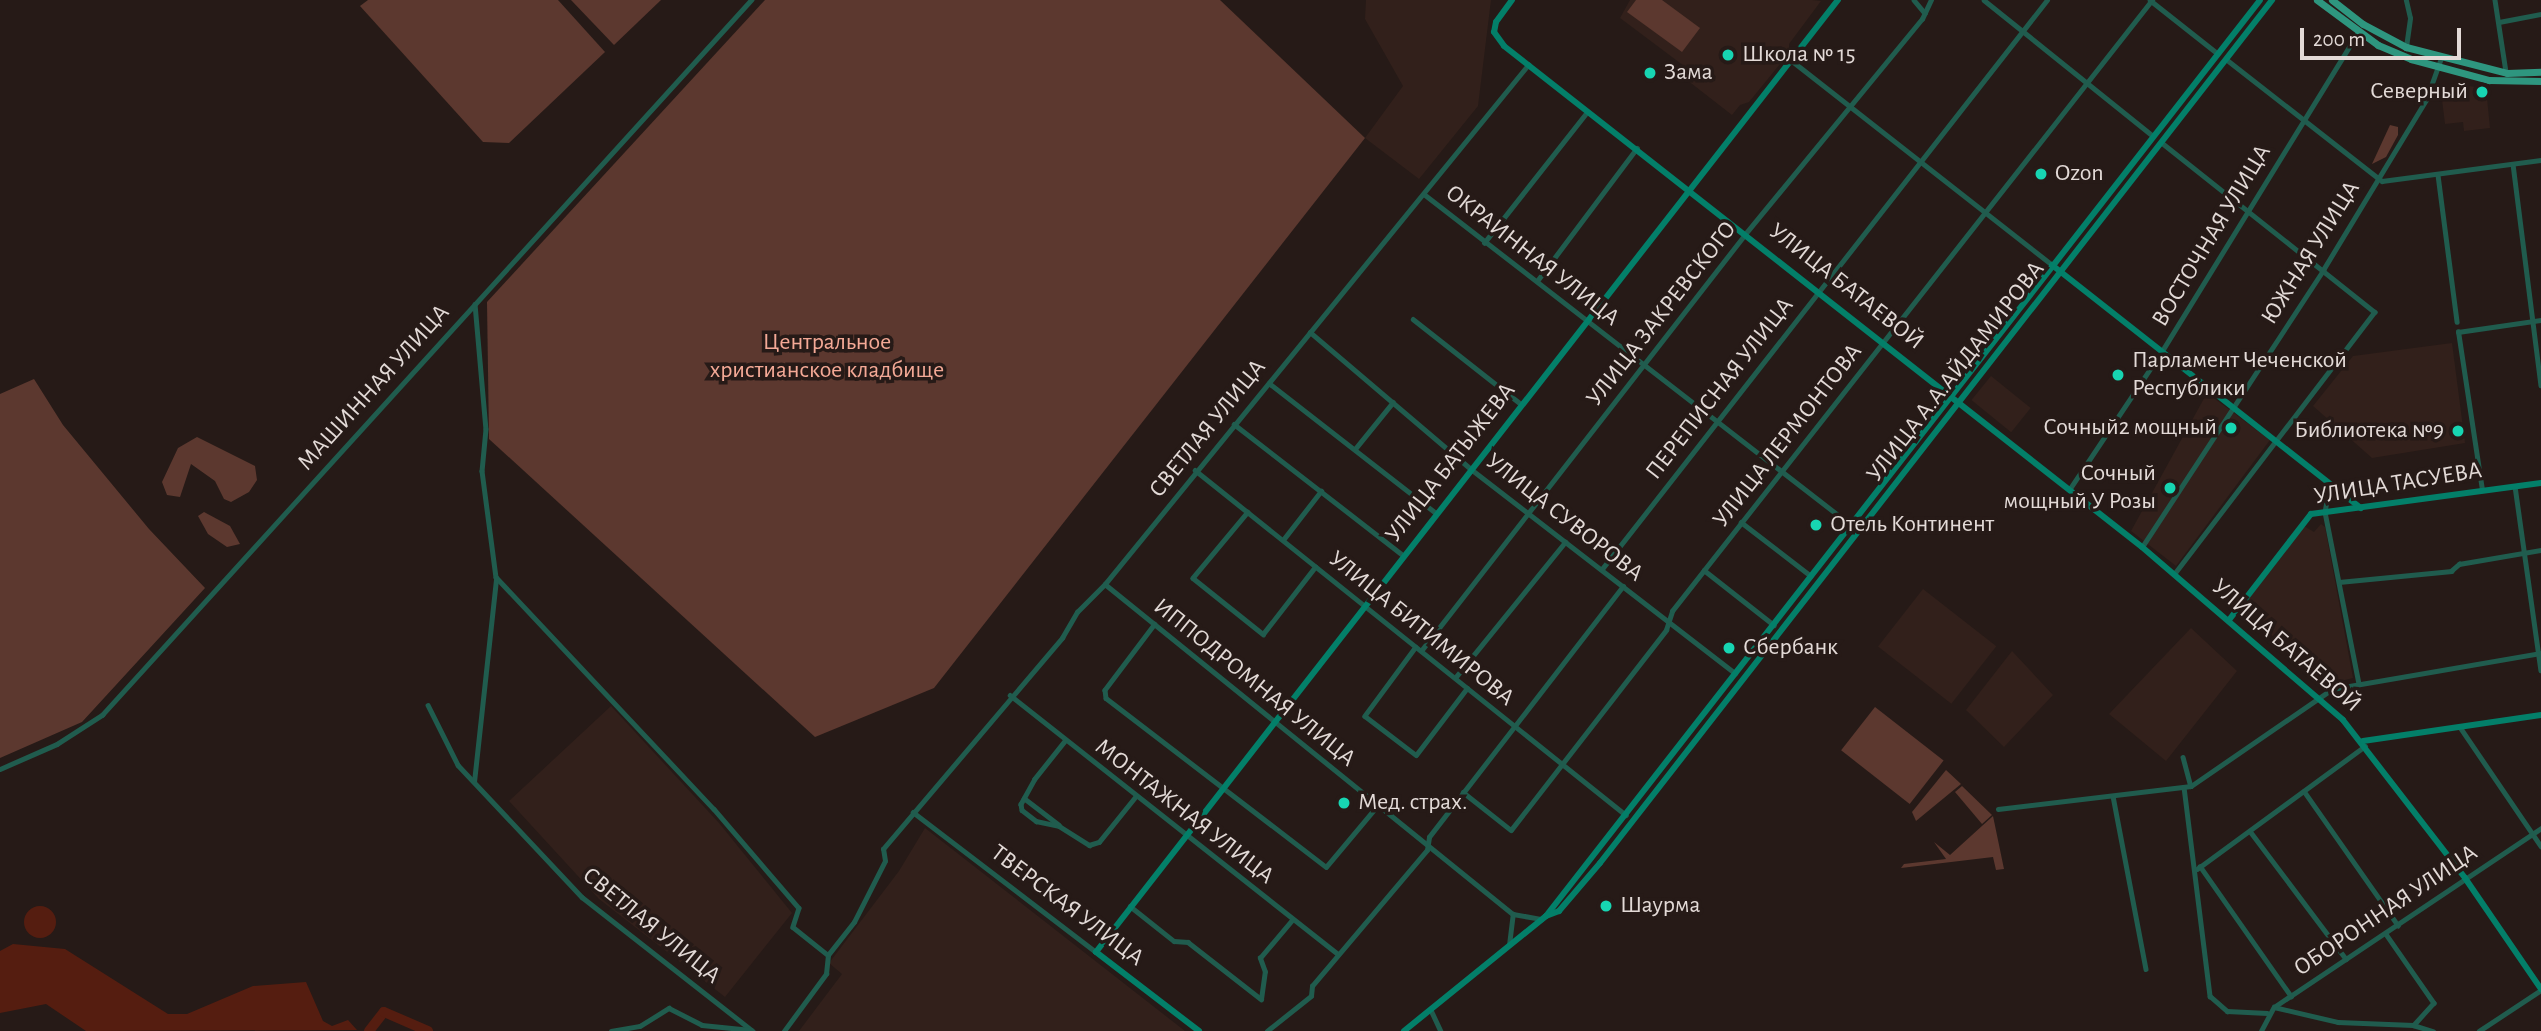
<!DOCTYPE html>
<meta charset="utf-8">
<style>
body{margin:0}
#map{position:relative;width:2541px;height:1031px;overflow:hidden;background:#261a17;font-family:"Alegreya Sans",sans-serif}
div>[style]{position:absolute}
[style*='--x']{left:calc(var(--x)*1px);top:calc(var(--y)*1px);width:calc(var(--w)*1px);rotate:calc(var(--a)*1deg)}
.built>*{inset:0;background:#32201b;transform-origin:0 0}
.green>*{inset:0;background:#5c382f;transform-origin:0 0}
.water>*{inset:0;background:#551d10}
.round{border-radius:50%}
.river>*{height:10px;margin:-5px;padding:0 5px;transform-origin:5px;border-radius:5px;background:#551d10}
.street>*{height:4.5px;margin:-2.25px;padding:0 2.25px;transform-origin:2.25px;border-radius:2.25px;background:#205c4e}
.secondary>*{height:6px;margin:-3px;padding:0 3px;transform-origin:3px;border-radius:3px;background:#037f69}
.primary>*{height:7px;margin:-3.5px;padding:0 3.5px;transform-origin:3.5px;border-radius:3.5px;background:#2e967f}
.dots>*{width:19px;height:19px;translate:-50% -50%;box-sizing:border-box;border:4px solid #261a17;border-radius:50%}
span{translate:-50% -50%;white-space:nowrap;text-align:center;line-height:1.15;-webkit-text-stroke:7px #261a17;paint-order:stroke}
.poi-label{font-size:24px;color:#e3dad7}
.left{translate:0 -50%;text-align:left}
.right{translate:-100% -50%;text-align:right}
.street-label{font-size:24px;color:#e3dad7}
.park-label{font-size:24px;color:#f4a996}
.scale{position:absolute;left:2300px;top:28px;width:161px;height:32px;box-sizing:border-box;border:4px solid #e3dad7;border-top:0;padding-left:9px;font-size:21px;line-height:24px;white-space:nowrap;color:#e3dad7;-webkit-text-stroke:5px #261a17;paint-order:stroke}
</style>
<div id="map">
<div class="built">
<div style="clip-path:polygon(1366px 0,1491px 0,1478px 106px,1419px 179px,1365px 138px,1403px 86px,1365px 19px)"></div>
<div style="clip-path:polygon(1630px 0,1812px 0,1821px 1px,1789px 44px,1789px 53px,1749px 102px,1740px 105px,1732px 115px,1687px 80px,1692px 72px,1620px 18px)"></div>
<div style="clip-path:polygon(2440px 83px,2486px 88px,2490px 128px,2464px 131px,2463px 122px,2445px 124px)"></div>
<div style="clip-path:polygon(2452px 343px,2465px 443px,2372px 458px,2313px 406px,2353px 356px)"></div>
<div style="left:1991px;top:376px;width:51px;height:31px;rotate:39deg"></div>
<div style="clip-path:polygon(2207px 393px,2270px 440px,2176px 566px,2131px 531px)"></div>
<div style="clip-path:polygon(2321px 524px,2325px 527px,2353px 678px,2328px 684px,2241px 609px,2304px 526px,2314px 532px)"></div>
<div style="left:1923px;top:589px;width:93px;height:73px;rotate:38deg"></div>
<div style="clip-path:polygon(2191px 628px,2237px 671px,2166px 761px,2109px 714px)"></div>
<div style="clip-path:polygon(2012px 651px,2053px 695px,2004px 747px,1966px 710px)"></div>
<div style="clip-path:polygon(611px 706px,719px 823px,792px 913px,725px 997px,599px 899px,509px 801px)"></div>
<div style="clip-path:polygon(925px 828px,1185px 1031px,799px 1031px,842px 974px,829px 963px,899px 871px)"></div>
</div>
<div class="green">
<div style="clip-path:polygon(368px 0,558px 0,605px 52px,509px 143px,483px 142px,360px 6px)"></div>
<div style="clip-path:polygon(571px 0,661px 0,614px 45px)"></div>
<div style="clip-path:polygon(765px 0,1220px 0,1365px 138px,934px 688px,815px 737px,489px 439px,487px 302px)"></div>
<div style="clip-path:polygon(1636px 0,1662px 0,1700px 28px,1682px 52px,1627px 12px)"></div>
<div style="clip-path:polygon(2390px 125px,2398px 127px,2398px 135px,2386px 157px,2372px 164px)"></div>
<div style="clip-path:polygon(34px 379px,63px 425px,149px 529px,205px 588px,82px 722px,0 758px,0 394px)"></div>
<div style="clip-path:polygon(197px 437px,255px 466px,257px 480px,249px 492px,231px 502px,224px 499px,215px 481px,191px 464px,180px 497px,167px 495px,162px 482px,178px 448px)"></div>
<div style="clip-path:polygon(204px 512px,230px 526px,240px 544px,227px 547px,208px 534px,198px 516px)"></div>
<div style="left:1875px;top:707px;width:87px;height:55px;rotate:38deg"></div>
<div style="clip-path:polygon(1946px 770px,1961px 784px,1916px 821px,1912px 812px)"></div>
<div style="clip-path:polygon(1962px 786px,1992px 815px,1982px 824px,1955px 792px)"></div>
<div style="clip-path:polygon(1993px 816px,2004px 869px,1996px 870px,1993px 857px,1901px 868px,1904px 864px,1946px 859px,1934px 842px,1950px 855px)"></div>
</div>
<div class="water">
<div class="round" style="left:24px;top:906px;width:32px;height:32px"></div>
<div style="clip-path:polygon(13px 944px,65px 949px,168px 1014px,187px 1014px,253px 986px,306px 982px,323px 1021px,332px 1026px,348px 1020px,357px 1030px,86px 1031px,46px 1004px,0 1013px,0 951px)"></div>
</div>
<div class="river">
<div style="--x:369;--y:1031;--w:24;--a:-52"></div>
<div style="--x:384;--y:1012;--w:48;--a:23.4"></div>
</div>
<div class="street">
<div style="--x:1914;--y:0;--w:17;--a:50"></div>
<div style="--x:1984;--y:0;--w:217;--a:38.8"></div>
<div style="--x:2150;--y:0;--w:85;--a:38.3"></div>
<div style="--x:2495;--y:0;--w:73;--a:81.3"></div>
<div style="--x:2499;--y:22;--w:43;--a:-10.8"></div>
<div style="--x:2406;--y:47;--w:29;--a:-82"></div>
<div style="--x:2410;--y:18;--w:18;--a:-103"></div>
<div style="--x:2226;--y:59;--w:198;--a:38"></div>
<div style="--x:2382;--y:181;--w:160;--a:-7.5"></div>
<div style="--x:1791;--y:60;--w:332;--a:38.1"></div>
<div style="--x:2161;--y:142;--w:273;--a:38.5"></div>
<div style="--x:2375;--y:312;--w:330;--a:127.4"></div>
<div style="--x:2513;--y:164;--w:223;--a:82.8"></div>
<div style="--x:2438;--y:175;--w:148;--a:82.6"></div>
<div style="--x:1424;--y:194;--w:540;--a:37.78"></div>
<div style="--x:1484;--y:243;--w:167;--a:-51.8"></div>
<div style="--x:1537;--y:281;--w:166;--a:-53.1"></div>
<div style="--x:475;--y:304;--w:125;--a:85"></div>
<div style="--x:486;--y:429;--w:42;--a:95.4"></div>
<div style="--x:482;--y:471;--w:107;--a:82.5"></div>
<div style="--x:496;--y:577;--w:318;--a:46.8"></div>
<div style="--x:714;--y:809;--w:130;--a:49.4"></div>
<div style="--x:799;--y:908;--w:20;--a:108"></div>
<div style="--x:793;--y:927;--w:45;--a:38.7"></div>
<div style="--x:1413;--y:319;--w:137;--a:38.2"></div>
<div style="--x:1310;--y:332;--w:211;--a:40.4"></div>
<div style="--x:1471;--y:469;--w:334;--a:37.7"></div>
<div style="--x:1269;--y:383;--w:212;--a:37.9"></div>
<div style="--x:1234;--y:424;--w:214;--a:37.8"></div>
<div style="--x:1355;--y:449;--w:60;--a:-51"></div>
<div style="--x:1195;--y:470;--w:552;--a:38.68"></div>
<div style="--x:2330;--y:484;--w:28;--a:100"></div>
<div style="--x:2325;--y:512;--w:174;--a:78.8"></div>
<div style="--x:2515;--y:486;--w:186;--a:82"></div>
<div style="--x:2069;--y:490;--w:167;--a:-56.2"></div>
<div style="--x:2162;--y:351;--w:374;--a:-58.4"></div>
<div style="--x:2482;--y:490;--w:160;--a:-98.6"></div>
<div style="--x:2458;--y:332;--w:84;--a:-8.2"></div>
<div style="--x:1248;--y:512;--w:86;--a:129.8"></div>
<div style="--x:1193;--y:578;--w:90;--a:38.7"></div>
<div style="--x:1263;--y:634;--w:85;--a:-52.2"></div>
<div style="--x:1741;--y:522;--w:88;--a:37.6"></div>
<div style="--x:1283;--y:540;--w:62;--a:-52.2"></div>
<div style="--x:2142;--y:547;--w:331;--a:-56.8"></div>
<div style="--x:2323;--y:270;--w:199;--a:-58.8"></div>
<div style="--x:2426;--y:100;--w:45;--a:-70.3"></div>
<div style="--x:1602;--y:569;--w:722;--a:-51.97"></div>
<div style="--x:1704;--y:570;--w:89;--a:38.2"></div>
<div style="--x:2339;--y:582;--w:113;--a:-5.6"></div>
<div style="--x:2451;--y:571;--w:11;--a:-41"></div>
<div style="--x:2459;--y:564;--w:83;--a:-9.7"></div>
<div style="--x:1105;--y:584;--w:525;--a:38.97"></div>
<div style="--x:1513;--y:914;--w:29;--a:10"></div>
<div style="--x:1155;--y:624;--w:83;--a:127.1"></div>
<div style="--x:1105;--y:690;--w:8;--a:83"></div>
<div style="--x:1106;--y:698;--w:277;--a:37.5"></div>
<div style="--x:1326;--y:867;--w:81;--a:-50"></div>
<div style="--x:1416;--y:647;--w:86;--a:126.5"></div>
<div style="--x:1365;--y:716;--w:64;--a:37.4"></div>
<div style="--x:1416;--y:755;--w:84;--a:-52.7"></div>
<div style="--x:1421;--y:651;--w:529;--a:-52.13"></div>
<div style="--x:1746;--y:233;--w:277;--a:-50.6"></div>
<div style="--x:1922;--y:19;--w:21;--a:-65"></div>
<div style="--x:1455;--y:678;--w:175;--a:-51"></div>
<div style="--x:1010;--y:695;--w:418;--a:38.3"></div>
<div style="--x:428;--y:705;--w:67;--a:63.4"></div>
<div style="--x:458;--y:765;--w:181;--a:46.8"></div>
<div style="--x:582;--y:897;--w:217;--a:38.1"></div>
<div style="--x:2460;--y:727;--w:144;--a:55.8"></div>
<div style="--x:1066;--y:740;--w:50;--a:128.5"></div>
<div style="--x:1035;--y:779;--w:29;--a:119"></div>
<div style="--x:1021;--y:804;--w:6;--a:81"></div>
<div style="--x:1022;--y:810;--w:18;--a:38"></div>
<div style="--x:1036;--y:821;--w:24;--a:12"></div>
<div style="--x:1059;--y:826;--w:36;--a:32"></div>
<div style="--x:1089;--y:845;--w:10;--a:-17"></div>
<div style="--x:1099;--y:842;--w:59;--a:-51.2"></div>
<div style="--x:2183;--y:757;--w:30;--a:75"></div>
<div style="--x:0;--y:769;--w:62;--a:-23.7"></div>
<div style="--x:57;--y:744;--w:54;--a:-32.8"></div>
<div style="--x:102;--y:715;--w:966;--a:-47.77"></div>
<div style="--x:474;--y:782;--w:205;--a:-83.8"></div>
<div style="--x:2184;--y:787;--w:211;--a:82.9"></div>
<div style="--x:2210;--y:996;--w:23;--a:41"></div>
<div style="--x:2227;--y:1011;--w:40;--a:2.9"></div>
<div style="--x:2304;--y:791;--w:164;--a:55"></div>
<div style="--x:1463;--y:792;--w:61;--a:38.4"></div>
<div style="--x:1511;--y:830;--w:253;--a:-52.2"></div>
<div style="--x:1666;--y:630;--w:20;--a:-72"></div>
<div style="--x:1672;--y:611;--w:777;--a:-51.85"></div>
<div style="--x:2113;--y:796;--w:176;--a:79.2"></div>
<div style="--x:1024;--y:798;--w:44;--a:37.6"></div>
<div style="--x:1998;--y:809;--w:194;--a:-6.8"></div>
<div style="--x:2191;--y:786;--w:171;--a:-34.5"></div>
<div style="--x:2332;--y:689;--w:212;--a:-9.8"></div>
<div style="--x:913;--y:812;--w:230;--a:37.4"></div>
<div style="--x:2250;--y:831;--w:160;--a:53.1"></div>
<div style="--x:2200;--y:866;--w:159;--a:55"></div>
<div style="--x:2197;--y:869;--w:208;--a:-36.2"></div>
<div style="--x:1130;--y:906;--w:56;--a:38.5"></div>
<div style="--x:1174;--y:941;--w:14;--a:4"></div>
<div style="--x:1188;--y:942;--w:93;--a:38"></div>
<div style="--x:1261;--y:999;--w:27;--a:-82"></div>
<div style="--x:1265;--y:972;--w:15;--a:-110"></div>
<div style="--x:1260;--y:958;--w:50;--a:-49.9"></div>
<div style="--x:2386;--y:934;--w:84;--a:55.2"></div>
<div style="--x:2434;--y:1003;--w:30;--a:132"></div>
<div style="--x:1509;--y:945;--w:31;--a:-83"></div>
<div style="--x:2274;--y:1007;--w:66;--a:13.2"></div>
<div style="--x:2338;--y:1022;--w:75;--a:2.3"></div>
<div style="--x:2413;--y:1025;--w:21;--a:17"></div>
<div style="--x:1431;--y:1010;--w:23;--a:65"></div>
<div style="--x:611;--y:1031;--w:29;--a:-10"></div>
<div style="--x:640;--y:1026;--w:34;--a:-32"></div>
<div style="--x:669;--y:1008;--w:37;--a:27"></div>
<div style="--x:702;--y:1025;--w:49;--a:5.8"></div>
<div style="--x:784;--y:1031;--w:71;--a:-53.6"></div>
<div style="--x:826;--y:974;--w:19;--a:-84"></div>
<div style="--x:828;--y:955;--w:42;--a:-51.8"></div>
<div style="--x:854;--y:922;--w:68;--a:-63.1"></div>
<div style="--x:885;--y:861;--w:12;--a:-99"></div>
<div style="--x:883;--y:849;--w:277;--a:-49.7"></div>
<div style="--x:1062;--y:638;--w:30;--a:-60"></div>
<div style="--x:1077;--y:612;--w:40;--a:-45"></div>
<div style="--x:1105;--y:584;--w:670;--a:-50.82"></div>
<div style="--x:1267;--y:1031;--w:56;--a:-38.5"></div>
<div style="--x:1311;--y:996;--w:10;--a:-84"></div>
<div style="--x:1312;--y:986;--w:178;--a:-49.8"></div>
<div style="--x:1427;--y:850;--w:13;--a:-81"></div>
<div style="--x:1429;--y:837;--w:317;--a:-52.3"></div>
<div style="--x:2261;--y:1031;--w:27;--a:-62"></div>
<div style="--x:2274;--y:1007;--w:321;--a:-33.8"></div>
<div style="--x:2479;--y:1031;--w:74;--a:-33.5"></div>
</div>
<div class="secondary">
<div style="--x:1512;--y:0;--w:27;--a:126"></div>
<div style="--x:1496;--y:22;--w:10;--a:101"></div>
<div style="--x:1494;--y:32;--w:17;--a:54"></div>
<div style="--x:1504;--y:46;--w:811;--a:38.14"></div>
<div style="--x:2142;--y:547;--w:265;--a:40.7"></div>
<div style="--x:2343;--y:720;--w:200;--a:52.3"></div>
<div style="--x:2465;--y:878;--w:135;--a:55.6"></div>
<div style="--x:2052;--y:265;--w:393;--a:38.2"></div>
<div style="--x:2229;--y:620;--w:134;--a:-52.3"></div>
<div style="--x:2311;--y:514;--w:232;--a:-7.7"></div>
<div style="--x:2363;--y:741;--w:180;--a:-8.3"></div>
<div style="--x:1546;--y:916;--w:1161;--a:-52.06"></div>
<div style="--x:1199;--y:1031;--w:130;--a:-142.5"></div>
<div style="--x:1096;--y:952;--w:1207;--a:-52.07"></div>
<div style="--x:1404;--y:1031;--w:183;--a:-39"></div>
<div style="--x:1546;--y:916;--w:14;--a:-21"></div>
<div style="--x:1559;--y:911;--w:63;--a:-49.5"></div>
<div style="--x:1600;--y:863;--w:1094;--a:-52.09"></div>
</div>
<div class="primary">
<div style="--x:2317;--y:0;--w:76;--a:36.4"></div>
<div style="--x:2378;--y:45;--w:36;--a:23"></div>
<div style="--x:2411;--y:59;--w:81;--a:15.1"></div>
<div style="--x:2489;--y:80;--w:52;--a:1.1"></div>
<div style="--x:2332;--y:0;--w:39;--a:38"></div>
<div style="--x:2363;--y:24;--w:49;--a:28.1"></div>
<div style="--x:2406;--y:47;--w:104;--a:14.4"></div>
<div style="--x:2507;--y:73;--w:34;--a:-2"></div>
</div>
<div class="dots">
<div style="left:1728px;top:55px;background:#17d5b2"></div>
<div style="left:1650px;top:73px;background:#17d5b2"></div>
<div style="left:2482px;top:92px;background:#17d5b2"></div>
<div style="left:2041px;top:174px;background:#17d5b2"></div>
<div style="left:2118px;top:375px;background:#17d5b2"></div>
<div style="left:2231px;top:428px;background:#17d5b2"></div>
<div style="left:2458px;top:431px;background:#17d5b2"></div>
<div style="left:2170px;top:488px;background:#17d5b2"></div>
<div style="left:1816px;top:525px;background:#17d5b2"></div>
<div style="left:1729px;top:648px;background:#17d5b2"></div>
<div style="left:1344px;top:803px;background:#17d5b2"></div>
<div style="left:1606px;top:906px;background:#17d5b2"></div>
</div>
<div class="poi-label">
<span class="left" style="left:1742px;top:55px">Школа № 15</span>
<span class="left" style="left:1664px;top:73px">Зама</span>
<span class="right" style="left:2468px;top:92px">Северный</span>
<span class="left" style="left:2055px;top:174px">Ozon</span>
<span class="left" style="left:2132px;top:375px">Парламент Чеченской<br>Республики</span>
<span class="right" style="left:2217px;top:428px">Сочный2 мощный</span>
<span class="right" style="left:2444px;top:431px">Библиотека №9</span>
<span class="right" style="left:2156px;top:488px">Сочный<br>мощный У Розы</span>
<span class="left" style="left:1830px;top:525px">Отель Континент</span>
<span class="left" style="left:1743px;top:648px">Сбербанк</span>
<span class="left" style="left:1358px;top:803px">Мед. страх.</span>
<span class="left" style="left:1620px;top:906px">Шаурма</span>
</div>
<div class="street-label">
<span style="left:2212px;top:236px;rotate:-59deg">ВОСТОЧНАЯ УЛИЦА</span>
<span style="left:2311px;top:253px;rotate:-58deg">ЮЖНАЯ УЛИЦА</span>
<span style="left:1532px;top:256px;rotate:38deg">ОКРАИННАЯ УЛИЦА</span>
<span style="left:1846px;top:287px;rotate:38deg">УЛИЦА БАТАЕВОЙ</span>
<span style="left:1662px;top:314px;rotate:-52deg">УЛИЦА ЗАКРЕВСКОГО</span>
<span style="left:1956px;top:372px;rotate:-52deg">УЛИЦА А.А.АЙДАМИРОВА</span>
<span style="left:374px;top:388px;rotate:-48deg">МАШИННАЯ УЛИЦА</span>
<span style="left:1720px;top:389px;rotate:-52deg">ПЕРЕПИСНАЯ УЛИЦА</span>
<span style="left:1208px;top:429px;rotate:-51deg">СВЕТЛАЯ УЛИЦА</span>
<span style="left:1788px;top:436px;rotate:-52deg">УЛИЦА ЛЕРМОНТОВА</span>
<span style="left:1451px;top:463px;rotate:-52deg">УЛИЦА БАТЫЖЕВА</span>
<span style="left:2398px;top:484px;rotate:-9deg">УЛИЦА ТАСУЕВА</span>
<span style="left:1564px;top:518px;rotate:38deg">УЛИЦА СУВОРОВА</span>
<span style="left:1421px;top:629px;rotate:39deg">УЛИЦА БИТИМИРОВА</span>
<span style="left:2286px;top:646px;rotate:41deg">УЛИЦА БАТАЕВОЙ</span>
<span style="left:1254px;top:683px;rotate:39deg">ИППОДРОМНАЯ УЛИЦА</span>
<span style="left:1184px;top:812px;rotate:38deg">МОНТАЖНАЯ УЛИЦА</span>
<span style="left:1067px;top:906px;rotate:37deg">ТВЕРСКАЯ УЛИЦА</span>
<span style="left:2386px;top:911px;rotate:-34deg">ОБОРОННАЯ УЛИЦА</span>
<span style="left:651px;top:926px;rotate:39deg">СВЕТЛАЯ УЛИЦА</span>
</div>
<div class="park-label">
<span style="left:827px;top:357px">Центральное<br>христианское кладбище</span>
</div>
<div class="scale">200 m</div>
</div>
